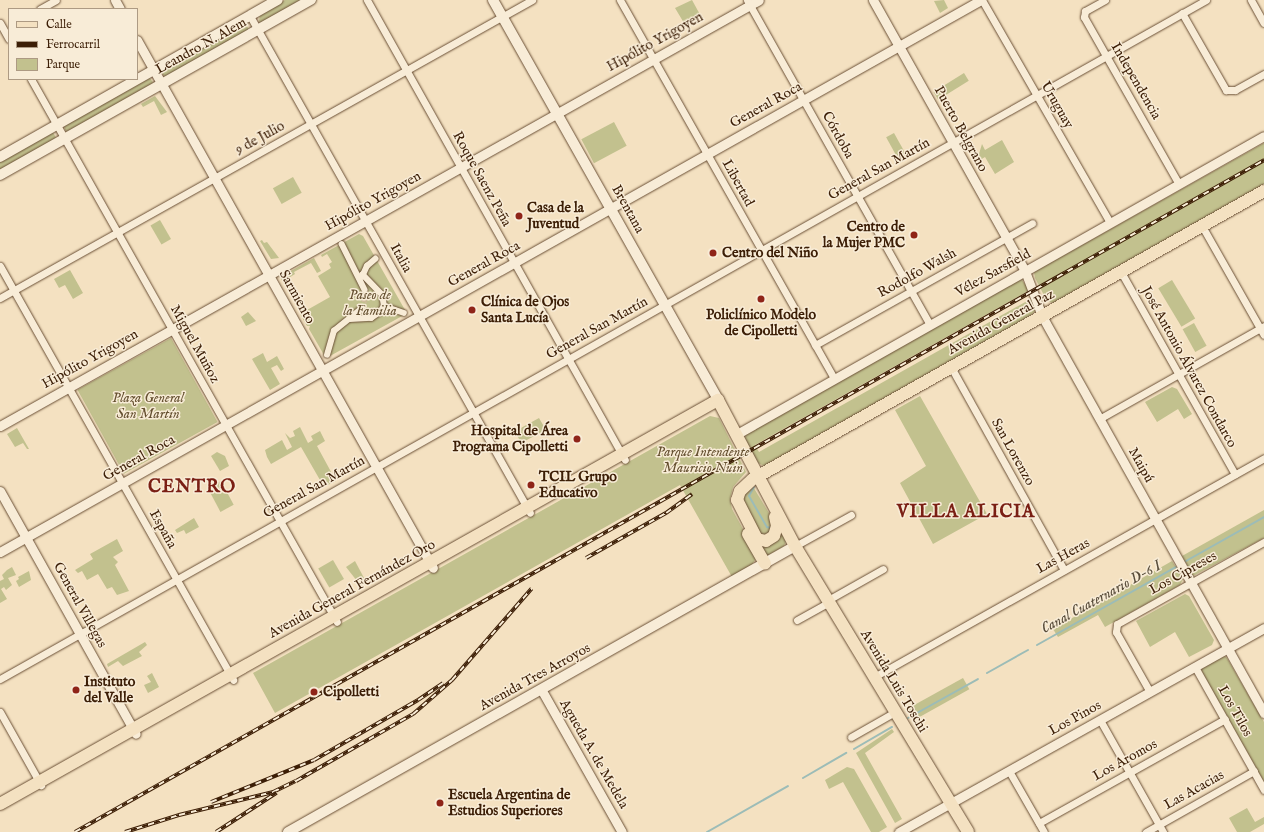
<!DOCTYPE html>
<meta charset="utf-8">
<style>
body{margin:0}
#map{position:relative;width:1264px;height:832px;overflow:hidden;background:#f4e1c1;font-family:"IM FELL English",serif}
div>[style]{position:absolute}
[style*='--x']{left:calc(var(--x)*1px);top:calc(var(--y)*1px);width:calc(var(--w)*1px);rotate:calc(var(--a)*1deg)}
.green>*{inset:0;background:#c2c18e;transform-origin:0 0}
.stream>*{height:2px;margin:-1px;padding:0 1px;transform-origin:1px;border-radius:1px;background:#9cbcb7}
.pedestrian-tunnel>*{height:5.5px;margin-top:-2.75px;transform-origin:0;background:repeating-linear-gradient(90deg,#cfba9c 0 5.5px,transparent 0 8.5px)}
.roads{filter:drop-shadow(0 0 1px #6a4f35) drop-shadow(0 0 1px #6a4f35)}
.pedestrian>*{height:5.5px;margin:-2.75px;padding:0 2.75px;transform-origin:2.75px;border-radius:2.75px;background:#f8ecd7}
.minor>*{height:7px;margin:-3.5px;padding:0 3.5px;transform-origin:3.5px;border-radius:3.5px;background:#f8ecd7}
.tertiary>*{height:9px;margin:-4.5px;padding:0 4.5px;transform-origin:4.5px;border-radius:4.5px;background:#f8ecd7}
.secondary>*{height:10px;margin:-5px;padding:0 5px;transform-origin:5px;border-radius:5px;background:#f8ecd7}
.primary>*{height:12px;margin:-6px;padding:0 6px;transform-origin:6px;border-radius:6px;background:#f4e1c1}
.rail>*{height:3.5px;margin-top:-1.75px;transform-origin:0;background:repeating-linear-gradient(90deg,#f8ecd7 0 6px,#3c1e06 0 12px);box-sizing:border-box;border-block:1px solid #3c1e06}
.dots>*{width:11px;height:11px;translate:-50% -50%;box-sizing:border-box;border:2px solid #f8ecd7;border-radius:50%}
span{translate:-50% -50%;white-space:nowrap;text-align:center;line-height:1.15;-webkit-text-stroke:3px #f8ecd7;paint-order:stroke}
.street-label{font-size:14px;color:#3c1e06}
.poi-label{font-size:14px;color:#3c1e06;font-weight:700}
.left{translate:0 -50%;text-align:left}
.right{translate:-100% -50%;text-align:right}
.park-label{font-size:14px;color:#644f2f;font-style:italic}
.water-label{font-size:15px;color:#594d3b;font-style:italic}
.district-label{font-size:18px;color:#7a1f14;font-weight:700;letter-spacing:1px}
.legend{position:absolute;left:8px;top:8px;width:130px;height:72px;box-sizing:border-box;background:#f8ecd7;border:1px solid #ad9a83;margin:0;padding:5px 7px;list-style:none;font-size:12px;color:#3c1e06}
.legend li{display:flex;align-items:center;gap:8px;height:20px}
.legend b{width:20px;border:1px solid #ad9a83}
</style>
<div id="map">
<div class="green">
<div style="clip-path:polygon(285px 0,300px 0,261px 23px,259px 21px,260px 14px)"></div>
<div style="clip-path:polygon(692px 0,703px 20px,696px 24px,692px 18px,684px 23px,675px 8px)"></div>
<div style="clip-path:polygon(944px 0,948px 8px,940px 13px,934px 1px)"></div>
<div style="clip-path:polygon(246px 24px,249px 30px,167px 77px,163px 75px,162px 71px)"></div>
<div style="left:964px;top:73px;width:9px;height:36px;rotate:58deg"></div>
<div style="clip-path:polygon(150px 78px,154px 84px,68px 132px,65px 130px,64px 125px)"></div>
<div style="clip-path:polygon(155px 96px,167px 112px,161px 115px,154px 101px,143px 107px,141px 104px)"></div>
<div style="left:614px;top:122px;width:27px;height:37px;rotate:62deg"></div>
<div style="clip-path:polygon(53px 132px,56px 138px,0 171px,0 160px)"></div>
<div style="left:894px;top:133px;width:29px;height:9px;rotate:61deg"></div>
<div style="clip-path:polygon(1002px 140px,1014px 162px,995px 174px,985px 157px,980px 160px,978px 157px,982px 144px,985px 150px)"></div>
<div style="clip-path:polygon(1264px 143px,1264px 185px,1053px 303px,1047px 301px,1035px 278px,1034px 272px)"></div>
<div style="left:293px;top:177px;width:18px;height:23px;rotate:61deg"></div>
<div style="left:160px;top:220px;width:22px;height:11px;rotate:60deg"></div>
<div style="clip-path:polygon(359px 234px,363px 236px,405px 310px,404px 315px,330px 356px,324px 355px,309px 329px,310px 326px,307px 326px,300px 314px,330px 297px,318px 276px,331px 268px,329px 264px,332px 262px,327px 254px,322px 257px,321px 255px)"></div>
<div style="clip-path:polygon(262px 240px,264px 243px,267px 242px,279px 258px,271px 259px,260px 241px)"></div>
<div style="clip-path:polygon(314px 258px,321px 271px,317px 273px,311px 263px,294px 272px,295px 274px,284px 281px,291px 289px,288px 291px,281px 279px,282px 276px)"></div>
<div style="clip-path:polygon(70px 270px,83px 293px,73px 299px,65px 285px,59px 288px,54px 279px)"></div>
<div style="clip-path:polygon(1021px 279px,1030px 290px,755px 445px,759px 452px,1034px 297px,1036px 310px,1030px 316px,764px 466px,758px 463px,745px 439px,746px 434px)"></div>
<div style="left:1172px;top:280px;width:45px;height:16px;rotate:59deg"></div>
<div style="clip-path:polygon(248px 312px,256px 321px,246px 326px,241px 317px)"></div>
<div style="left:1194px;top:323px;width:26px;height:13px;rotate:61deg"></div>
<div style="left:171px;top:338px;width:96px;height:107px;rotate:61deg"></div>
<div style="clip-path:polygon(263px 353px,267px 362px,277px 356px,284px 369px,281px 371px,277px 365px,271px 368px,280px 384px,270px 390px,252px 359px)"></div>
<div style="clip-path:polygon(1172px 387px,1177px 389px,1192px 414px,1184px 419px,1178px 409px,1157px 422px,1145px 402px)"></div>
<div style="clip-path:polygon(920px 396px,987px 514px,933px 544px,900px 483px,926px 466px,895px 410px)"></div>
<div style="clip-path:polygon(710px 416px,719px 418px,746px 472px,733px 487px,730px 499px,732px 509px,755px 551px,755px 560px,752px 565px,732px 577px,680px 485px,275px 713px,253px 673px)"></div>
<div style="clip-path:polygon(539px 418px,546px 430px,521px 443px,516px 433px,511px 436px,510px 434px)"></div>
<div style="clip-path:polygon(300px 427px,308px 443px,313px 440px,311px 436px,320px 431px,325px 441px,317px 446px,336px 481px,324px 487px,301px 447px,271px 464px,267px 457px,265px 450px,282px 440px,287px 450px,292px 447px,285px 433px,290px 438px,295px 436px,293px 431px)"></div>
<div style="clip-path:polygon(17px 428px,29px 449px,27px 449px,23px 443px,15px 447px,7px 434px)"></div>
<div style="clip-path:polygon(217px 452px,225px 456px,229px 466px,220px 471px,211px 456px)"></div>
<div style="left:221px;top:481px;width:27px;height:15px;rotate:62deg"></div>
<div style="clip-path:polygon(752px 485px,772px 518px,774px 529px,763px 538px,739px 501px)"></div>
<div style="clip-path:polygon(1264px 510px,1264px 538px,1193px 576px,1182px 556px)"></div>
<div style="clip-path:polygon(194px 518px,199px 527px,186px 534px,184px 530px,177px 533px,175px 530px)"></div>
<div style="clip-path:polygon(781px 531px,786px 541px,784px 546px,767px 556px,755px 541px)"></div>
<div style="clip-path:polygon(117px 539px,123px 551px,113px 557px,118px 562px,115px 565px,129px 591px,117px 595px,112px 587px,107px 589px,98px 574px,87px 580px,82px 571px,78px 573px,75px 570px,93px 559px,90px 554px)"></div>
<div style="left:333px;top:560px;width:22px;height:17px;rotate:60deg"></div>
<div style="clip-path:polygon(355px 561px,364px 578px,357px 581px,346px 567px)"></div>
<div style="clip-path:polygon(1172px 561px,1183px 579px,1180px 585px,1105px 627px,1098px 615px,1058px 637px,1053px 629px)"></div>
<div style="clip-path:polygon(12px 567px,16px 575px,8px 578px,12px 585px,6px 590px,4px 587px,1px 589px,7px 599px,0 603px,0 581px,4px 579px,2px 575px,7px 570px)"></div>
<div style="clip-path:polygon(29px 571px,31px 580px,19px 587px,16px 581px,19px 579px,18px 577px)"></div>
<div style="clip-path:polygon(1185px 594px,1189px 596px,1214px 640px,1212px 645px,1189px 657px,1175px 632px,1150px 647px,1136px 621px)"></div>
<div style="clip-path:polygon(145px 642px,147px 645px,139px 652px,142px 656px,123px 666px,118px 661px,108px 667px,107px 664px)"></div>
<div style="clip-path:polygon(1223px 655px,1227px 658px,1264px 722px,1264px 782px,1202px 672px,1202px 667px)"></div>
<div style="clip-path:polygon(152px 673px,159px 687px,148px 693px,144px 685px,151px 682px,147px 676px)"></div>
<div style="left:963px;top:678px;width:13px;height:64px;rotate:61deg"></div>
<div style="clip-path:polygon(892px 729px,894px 732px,865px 753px,902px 819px,895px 823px,856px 753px)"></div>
<div style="clip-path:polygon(847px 767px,854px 769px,887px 827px,879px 832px,871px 832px,843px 782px,829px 789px,825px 780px)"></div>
<div style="clip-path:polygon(1247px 808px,1255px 822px,1264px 817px,1264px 824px,1250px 832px,1237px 832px,1229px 818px)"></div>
</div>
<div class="stream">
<div style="--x:754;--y:487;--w:10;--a:119"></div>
<div style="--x:749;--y:496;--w:36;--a:60"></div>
<div style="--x:767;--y:527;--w:4;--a:14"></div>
<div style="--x:1186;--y:561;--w:90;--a:-29.4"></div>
<div style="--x:1037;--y:645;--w:159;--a:-29.3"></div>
<div style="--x:987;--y:673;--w:47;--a:-29.3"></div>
<div style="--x:908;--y:718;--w:80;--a:-29.1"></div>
<div style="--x:854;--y:749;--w:44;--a:-30.1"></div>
<div style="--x:803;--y:778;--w:50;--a:-30.2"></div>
<div style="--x:707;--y:832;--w:93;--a:-29.6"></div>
</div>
<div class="pedestrian-tunnel">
<div style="--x:360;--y:310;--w:10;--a:-66"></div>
<div style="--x:364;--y:301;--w:11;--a:-85"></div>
</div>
<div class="roads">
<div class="pedestrian">
<div style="--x:342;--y:244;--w:51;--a:63.4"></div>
<div style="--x:362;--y:277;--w:12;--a:-66"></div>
<div style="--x:367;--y:266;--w:11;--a:-41"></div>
<div style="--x:384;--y:306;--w:21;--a:19"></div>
<div style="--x:350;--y:319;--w:21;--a:-3"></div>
<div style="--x:371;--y:318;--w:11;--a:-34"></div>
<div style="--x:380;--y:312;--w:7;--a:-56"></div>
<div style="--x:384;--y:306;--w:11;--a:-100"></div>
<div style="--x:382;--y:295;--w:28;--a:-134"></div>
<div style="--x:327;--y:355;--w:25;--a:-74"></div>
<div style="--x:334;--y:331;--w:33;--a:-39"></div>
</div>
<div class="minor">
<div style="--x:367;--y:0;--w:527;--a:60.71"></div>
<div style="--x:620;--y:0;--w:435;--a:60.5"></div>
<div style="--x:747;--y:0;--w:373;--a:60.6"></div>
<div style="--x:982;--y:0;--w:257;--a:60.1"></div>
<div style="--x:1105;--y:0;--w:23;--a:151"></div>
<div style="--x:1085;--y:11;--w:6;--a:99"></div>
<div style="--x:1084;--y:17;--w:192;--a:60.4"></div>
<div style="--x:1251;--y:0;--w:26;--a:61"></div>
<div style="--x:40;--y:9;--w:18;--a:-29"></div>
<div style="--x:1182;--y:13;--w:89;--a:60.3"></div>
<div style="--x:1226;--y:90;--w:9;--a:0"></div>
<div style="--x:1235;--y:90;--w:33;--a:-29"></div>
<div style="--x:250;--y:16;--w:570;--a:60.6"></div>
<div style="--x:0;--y:23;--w:18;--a:61"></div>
<div style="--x:31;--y:79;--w:623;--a:60.6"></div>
<div style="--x:1202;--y:226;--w:125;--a:60.4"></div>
<div style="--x:0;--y:266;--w:475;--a:60.6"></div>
<div style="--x:1121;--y:272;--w:232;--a:60.6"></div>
<div style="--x:0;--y:298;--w:610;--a:-29.26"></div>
<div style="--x:815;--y:345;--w:249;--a:-29.3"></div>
<div style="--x:951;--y:367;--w:232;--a:60.9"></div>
<div style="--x:1099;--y:419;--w:189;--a:-29.4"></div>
<div style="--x:795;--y:546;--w:64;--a:-29"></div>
<div style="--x:828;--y:600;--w:63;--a:-29.4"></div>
<div style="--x:797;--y:620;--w:37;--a:-29"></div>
<div style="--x:1195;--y:667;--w:141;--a:60.7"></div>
<div style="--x:874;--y:677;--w:447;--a:-29.3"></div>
<div style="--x:0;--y:679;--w:1384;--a:-29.38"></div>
<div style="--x:1150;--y:692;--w:69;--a:-119.5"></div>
<div style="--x:1116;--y:632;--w:8;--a:-83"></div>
<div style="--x:1117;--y:624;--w:168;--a:-29.2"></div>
<div style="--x:0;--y:712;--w:84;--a:60.7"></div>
<div style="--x:1100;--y:720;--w:129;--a:60.6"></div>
<div style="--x:851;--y:737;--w:51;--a:-29.6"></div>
<div style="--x:1009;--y:771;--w:70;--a:60.2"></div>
<div style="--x:1039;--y:823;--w:213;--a:-29.2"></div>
<div style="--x:1146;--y:832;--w:124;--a:-29.5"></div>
</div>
<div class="tertiary">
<div style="--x:115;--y:0;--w:10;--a:61"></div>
<div style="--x:873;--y:0;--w:311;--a:60.7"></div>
<div style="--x:1025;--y:271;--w:48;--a:69.3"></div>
<div style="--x:1042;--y:316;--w:455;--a:60.8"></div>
<div style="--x:137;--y:40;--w:605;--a:60.72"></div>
<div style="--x:0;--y:426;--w:870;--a:-29.3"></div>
<div style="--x:737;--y:434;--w:605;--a:-29.49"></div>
<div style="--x:0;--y:491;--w:278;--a:60.8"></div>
<div style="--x:0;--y:552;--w:1126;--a:-29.37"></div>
<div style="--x:541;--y:689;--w:164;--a:60.5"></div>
<div style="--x:899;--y:832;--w:418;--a:-29.2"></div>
</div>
<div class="secondary">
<div style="--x:493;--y:0;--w:459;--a:60.6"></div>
<div style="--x:0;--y:157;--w:319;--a:-29.5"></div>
<div style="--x:0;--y:175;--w:357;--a:-29.4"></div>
<div style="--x:288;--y:832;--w:582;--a:-29.43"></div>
</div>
<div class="primary">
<div style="--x:775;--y:517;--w:9;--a:77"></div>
<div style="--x:777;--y:526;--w:10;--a:107"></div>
<div style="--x:774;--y:536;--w:9;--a:148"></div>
<div style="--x:766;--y:541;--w:9;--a:-167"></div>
<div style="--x:757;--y:539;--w:44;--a:-117.1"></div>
<div style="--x:737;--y:500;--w:9;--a:-72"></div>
<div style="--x:740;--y:491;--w:18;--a:-43"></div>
<div style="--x:753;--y:479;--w:587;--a:-29.41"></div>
<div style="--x:748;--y:534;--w:34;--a:60"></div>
<div style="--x:0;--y:804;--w:824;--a:-29.37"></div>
<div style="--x:718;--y:400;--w:165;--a:62.2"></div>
<div style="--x:795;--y:546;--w:334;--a:58.8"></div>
</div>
</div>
<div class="rail">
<div style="--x:586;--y:558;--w:92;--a:-29.4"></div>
<div style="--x:666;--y:513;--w:32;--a:-36"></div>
<div style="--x:211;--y:802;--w:111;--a:-22.2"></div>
<div style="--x:314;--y:760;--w:120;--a:-30"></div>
<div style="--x:418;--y:700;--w:30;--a:-34"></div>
<div style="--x:75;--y:832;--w:1366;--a:-29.47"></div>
<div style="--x:125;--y:832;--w:57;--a:-17.5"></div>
<div style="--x:179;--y:815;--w:97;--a:-13.7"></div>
<div style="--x:273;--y:792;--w:25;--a:-26"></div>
<div style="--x:296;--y:781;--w:135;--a:-29.8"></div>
<div style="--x:413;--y:714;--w:52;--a:-41.1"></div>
<div style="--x:452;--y:680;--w:121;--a:-49"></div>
<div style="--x:216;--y:832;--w:72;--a:-33"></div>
</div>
<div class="dots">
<div style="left:519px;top:216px;background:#8f2418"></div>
<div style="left:914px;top:235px;background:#8f2418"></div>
<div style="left:713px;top:253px;background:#8f2418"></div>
<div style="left:761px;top:299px;background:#8f2418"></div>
<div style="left:472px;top:310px;background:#8f2418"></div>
<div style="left:577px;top:439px;background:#8f2418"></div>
<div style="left:531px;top:485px;background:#8f2418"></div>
<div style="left:76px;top:690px;background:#8f2418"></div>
<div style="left:314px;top:692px;background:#8f2418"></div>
<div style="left:440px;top:803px;background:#8f2418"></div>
</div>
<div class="street-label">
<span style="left:655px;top:42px;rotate:-29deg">Hipólito Yrigoyen</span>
<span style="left:201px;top:46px;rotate:-29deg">Leandro N. Alem</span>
<span style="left:1136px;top:81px;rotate:60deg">Independencia</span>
<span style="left:766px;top:105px;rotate:-29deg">General Roca</span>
<span style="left:1057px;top:105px;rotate:60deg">Uruguay</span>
<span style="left:961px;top:129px;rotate:61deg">Puerto Belgrano</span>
<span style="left:838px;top:135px;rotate:61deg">Córdoba</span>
<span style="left:260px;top:138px;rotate:-29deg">9 de Julio</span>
<span style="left:879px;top:169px;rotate:-29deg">General San Martín</span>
<span style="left:482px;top:179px;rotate:61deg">Roque Saenz Peña</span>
<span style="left:738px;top:183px;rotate:61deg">Libertad</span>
<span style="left:373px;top:201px;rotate:-29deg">Hipólito Yrigoyen</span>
<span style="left:628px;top:209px;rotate:61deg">Brentana</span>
<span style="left:401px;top:258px;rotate:61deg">Italia</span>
<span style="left:484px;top:264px;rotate:-29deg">General Roca</span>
<span style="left:917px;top:273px;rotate:-29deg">Rodolfo Walsh</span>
<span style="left:993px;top:273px;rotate:-29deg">Vélez Sarsfield</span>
<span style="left:297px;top:297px;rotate:61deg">Sarmiento</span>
<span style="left:1001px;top:322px;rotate:-29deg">Avenida General Paz</span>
<span style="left:597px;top:328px;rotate:-29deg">General San Martín</span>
<span style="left:195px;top:344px;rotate:61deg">Miguel Muñoz</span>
<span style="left:90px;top:359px;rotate:-29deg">Hipólito Yrigoyen</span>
<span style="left:1189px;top:367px;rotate:61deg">José Antonio Álvarez Condarco</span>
<span style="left:1013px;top:452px;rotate:61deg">San Lorenzo</span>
<span style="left:139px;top:458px;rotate:-29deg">General Roca</span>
<span style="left:1141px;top:465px;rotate:61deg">Maipú</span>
<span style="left:314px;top:487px;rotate:-29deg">General San Martín</span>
<span style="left:163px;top:529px;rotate:61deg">España</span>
<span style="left:1063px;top:556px;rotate:-29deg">Las Heras</span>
<span style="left:1183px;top:573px;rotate:-29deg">Los Cipreses</span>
<span style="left:352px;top:589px;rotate:-29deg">Avenida General Fernández Oro</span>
<span style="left:80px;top:605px;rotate:61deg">General Villegas</span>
<span style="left:535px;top:677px;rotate:-29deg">Avenida Tres Arroyos</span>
<span style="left:894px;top:681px;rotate:59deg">Avenida Luis Toschi</span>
<span style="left:1235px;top:711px;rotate:61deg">Los Tilos</span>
<span style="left:1075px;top:718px;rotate:-29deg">Los Pinos</span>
<span style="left:594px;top:754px;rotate:60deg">Agueda A. de Medela</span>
<span style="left:1125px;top:760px;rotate:-29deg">Los Aromos</span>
<span style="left:1194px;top:790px;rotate:-29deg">Las Acacias</span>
</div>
<div class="poi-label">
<span class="left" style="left:527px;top:216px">Casa de la<br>Juventud</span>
<span class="right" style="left:905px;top:235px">Centro de<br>la Mujer PMC</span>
<span class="left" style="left:722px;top:253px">Centro del Niño</span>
<span class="left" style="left:481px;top:310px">Clínica de Ojos<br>Santa Lucía</span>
<span style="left:761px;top:323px">Policlínico Modelo<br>de Cipolletti</span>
<span class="right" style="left:568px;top:439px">Hospital de Área<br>Programa Cipolletti</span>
<span class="left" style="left:539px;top:485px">TCIL Grupo<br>Educativo</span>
<span class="left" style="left:84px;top:690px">Instituto<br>del Valle</span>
<span class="left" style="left:323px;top:692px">Cipolletti</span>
<span class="left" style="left:448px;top:803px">Escuela Argentina de<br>Estudios Superiores</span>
</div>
<div class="park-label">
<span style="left:370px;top:303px">Paseo de<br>la Familia</span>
<span style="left:148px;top:406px">Plaza General<br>San Martín</span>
<span style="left:703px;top:460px">Parque Intendente<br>Mauricio Nuin</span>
</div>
<div class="water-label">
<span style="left:1101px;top:597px;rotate:-29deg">Canal Cuaternario D-6 I</span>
</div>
<div class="district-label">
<span style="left:192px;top:488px">CENTRO</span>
<span style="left:966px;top:513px">VILLA ALICIA</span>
</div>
<ul class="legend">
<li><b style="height:5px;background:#f4e1c1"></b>Calle</li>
<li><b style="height:5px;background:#3c1e06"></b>Ferrocarril</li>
<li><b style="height:11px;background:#c2c18e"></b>Parque</li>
</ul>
</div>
